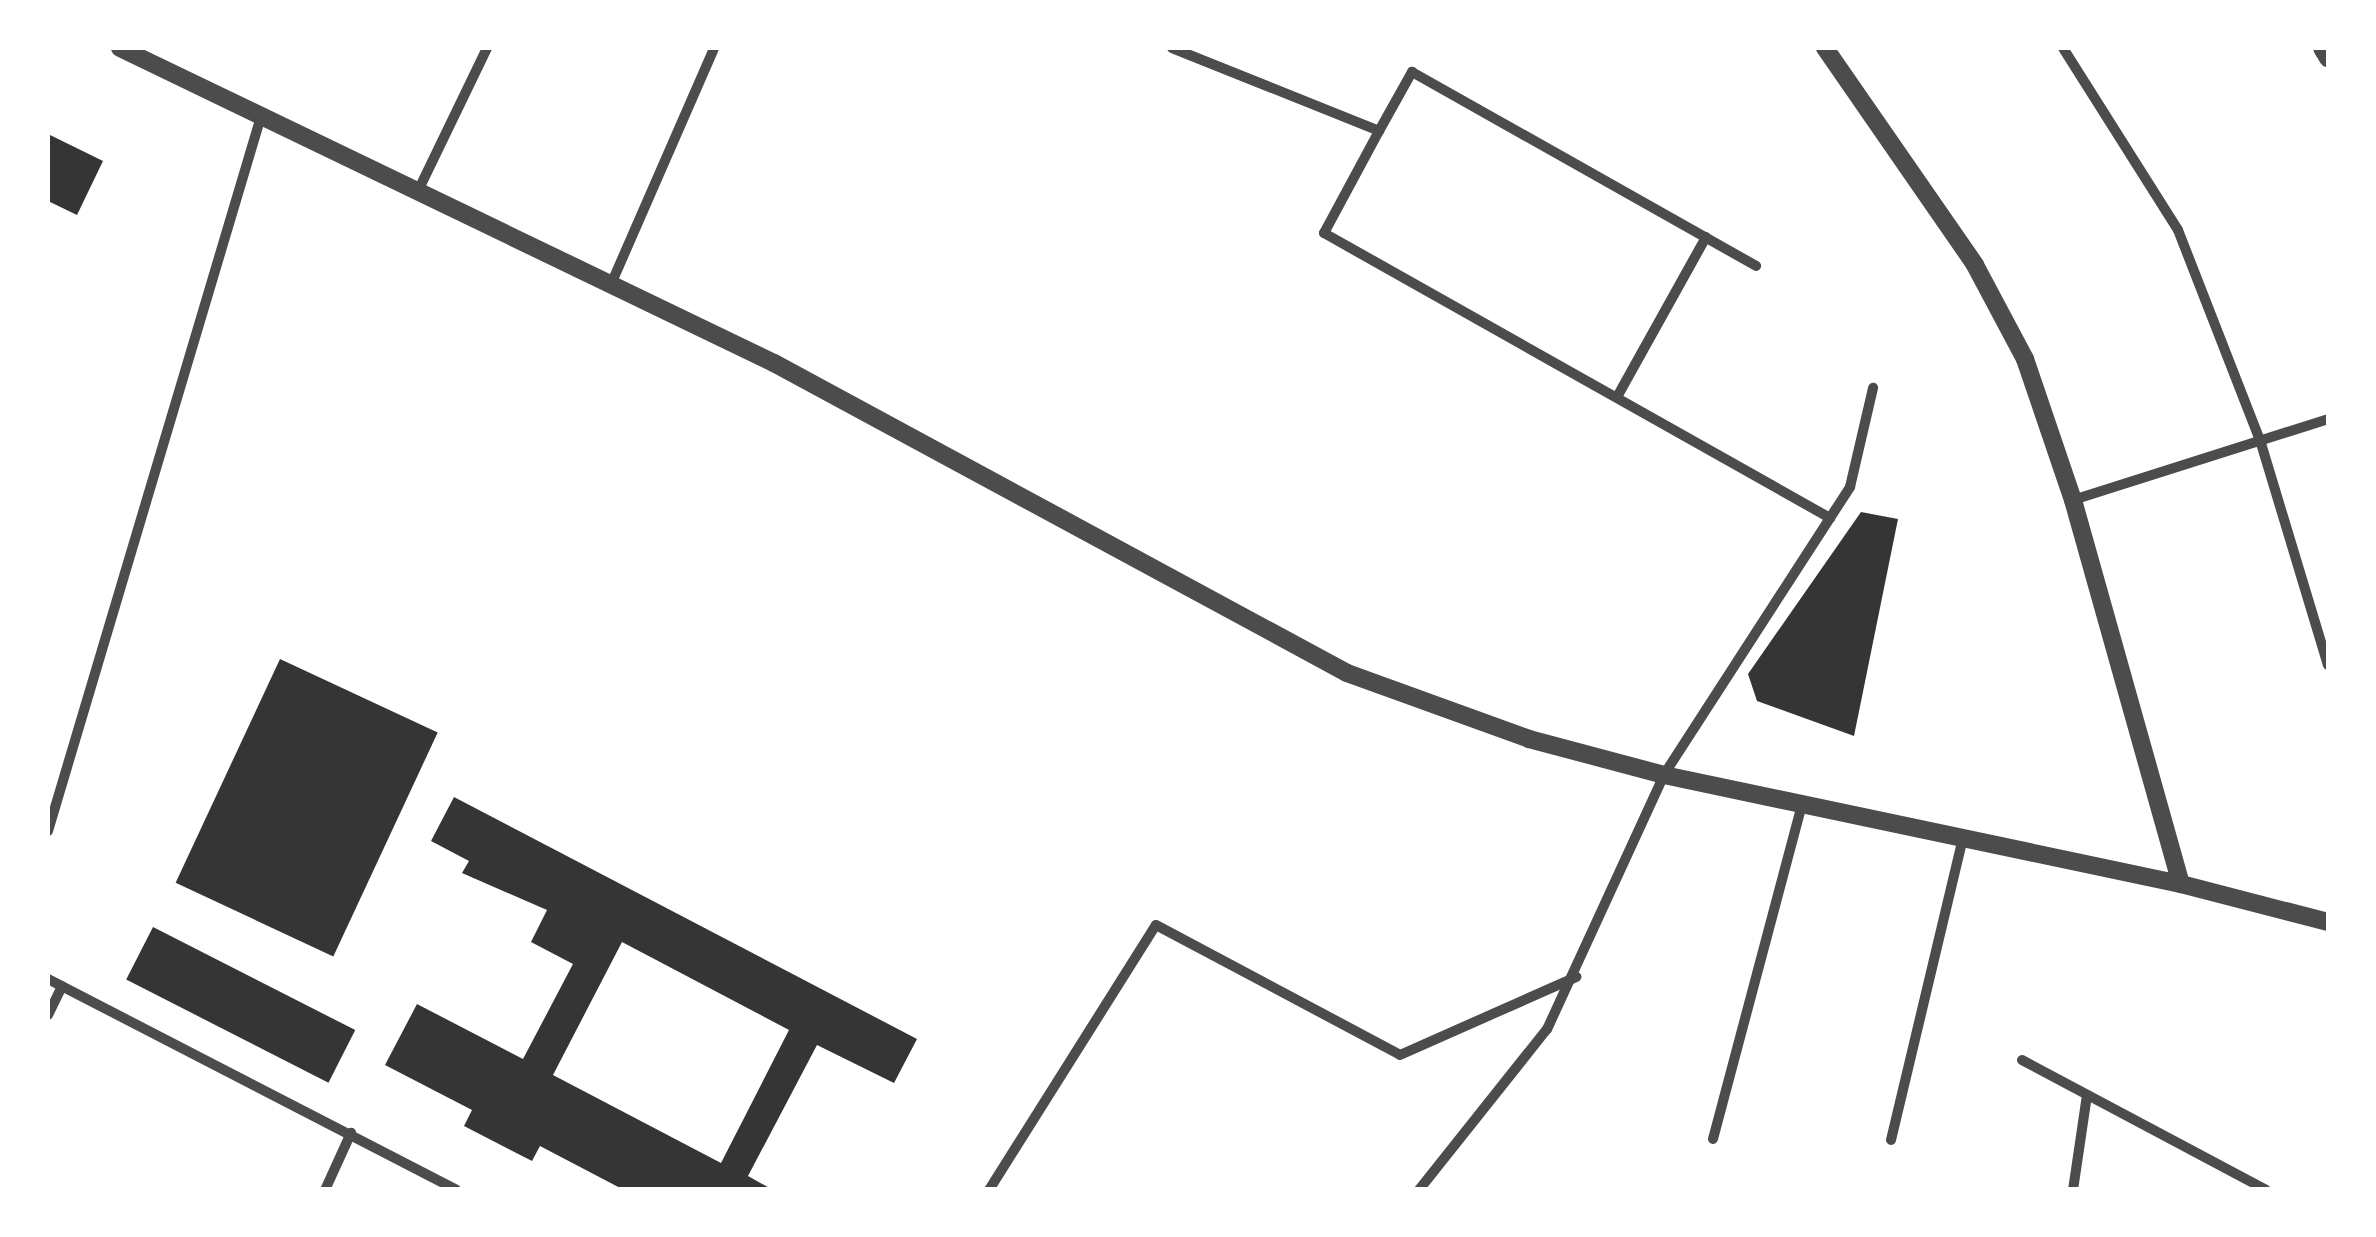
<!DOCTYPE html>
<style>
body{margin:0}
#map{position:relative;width:2376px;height:1237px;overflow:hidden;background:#fff;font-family:Karla,sans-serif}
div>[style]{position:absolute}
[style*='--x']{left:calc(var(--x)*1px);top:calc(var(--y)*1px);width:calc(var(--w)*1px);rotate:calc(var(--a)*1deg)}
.building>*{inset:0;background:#353535;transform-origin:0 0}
.minor>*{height:10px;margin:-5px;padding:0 5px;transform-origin:5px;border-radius:5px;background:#4c4c4c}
.tertiary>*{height:18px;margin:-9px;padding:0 9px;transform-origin:9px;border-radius:9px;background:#4c4c4c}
span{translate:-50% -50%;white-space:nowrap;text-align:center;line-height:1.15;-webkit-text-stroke:8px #fff;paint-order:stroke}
.frame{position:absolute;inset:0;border:50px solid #fff;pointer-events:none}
</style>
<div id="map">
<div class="building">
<div style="clip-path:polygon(48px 134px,103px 161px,77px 215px,48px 201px)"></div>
<div style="clip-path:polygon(1861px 512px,1898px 519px,1854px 736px,1757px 701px,1748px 674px)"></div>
<div style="left:280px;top:659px;width:174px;height:247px;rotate:25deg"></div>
<div style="clip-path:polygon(evenodd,454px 797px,917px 1039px,894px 1083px,817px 1045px,748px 1176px,773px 1190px,624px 1190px,540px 1146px,532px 1161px,464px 1126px,472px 1110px,385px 1065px,417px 1004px,523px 1059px,573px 964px,531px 942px,547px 910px,462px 873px,469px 861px,431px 841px,454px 797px,622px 942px,789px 1030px,721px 1163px,553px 1075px,622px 942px)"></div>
<div style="left:153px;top:927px;width:227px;height:59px;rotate:27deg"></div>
</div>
<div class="minor">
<div style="--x:1172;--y:48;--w:223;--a:21.8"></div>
<div style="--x:1379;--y:131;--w:116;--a:118.3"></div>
<div style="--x:1324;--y:233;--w:581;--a:29.39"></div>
<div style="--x:1830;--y:518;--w:306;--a:122.9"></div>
<div style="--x:1664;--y:775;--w:280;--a:114.7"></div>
<div style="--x:1547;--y:1029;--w:206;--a:128.5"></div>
<div style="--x:2063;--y:48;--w:215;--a:57.7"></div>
<div style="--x:2178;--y:230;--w:225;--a:68.7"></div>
<div style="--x:2260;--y:440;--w:235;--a:73.2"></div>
<div style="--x:1379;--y:131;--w:68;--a:-60.8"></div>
<div style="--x:1412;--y:72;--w:395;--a:29.4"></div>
<div style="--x:417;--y:193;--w:161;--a:-64.2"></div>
<div style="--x:612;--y:282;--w:255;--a:-66.4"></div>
<div style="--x:1617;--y:397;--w:183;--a:-60.9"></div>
<div style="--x:2073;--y:500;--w:268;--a:-17.6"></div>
<div style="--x:1830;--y:518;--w:37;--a:-57"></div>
<div style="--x:1850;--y:487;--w:102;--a:-76.9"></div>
<div style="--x:48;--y:831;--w:742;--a:-73.4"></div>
<div style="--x:48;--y:979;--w:459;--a:27.3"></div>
<div style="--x:48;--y:1015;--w:32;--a:-64"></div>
<div style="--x:2022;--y:1060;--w:276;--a:28"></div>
<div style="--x:1713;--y:1139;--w:342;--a:-75.1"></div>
<div style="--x:1891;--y:1140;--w:307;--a:-76.6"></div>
<div style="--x:325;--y:1190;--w:63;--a:-65.5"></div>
<div style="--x:989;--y:1190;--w:313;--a:-57.8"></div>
<div style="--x:1156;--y:925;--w:276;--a:28"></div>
<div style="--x:1400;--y:1055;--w:193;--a:-23.9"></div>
<div style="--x:2073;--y:1190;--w:96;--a:-81.6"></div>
</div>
<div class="tertiary">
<div style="--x:120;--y:48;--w:726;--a:25.72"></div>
<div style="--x:774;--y:363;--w:651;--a:28.41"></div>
<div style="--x:1347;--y:673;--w:194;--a:19.9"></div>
<div style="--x:1529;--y:739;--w:140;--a:14.9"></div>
<div style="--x:1664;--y:775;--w:528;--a:11.91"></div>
<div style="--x:2181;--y:884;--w:152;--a:14.5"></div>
<div style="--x:1825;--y:48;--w:264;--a:55.3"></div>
<div style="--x:1975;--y:265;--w:106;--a:62"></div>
<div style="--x:2025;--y:359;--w:149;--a:71.2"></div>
<div style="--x:2073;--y:500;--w:399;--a:74.3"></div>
<div style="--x:2322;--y:48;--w:12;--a:59"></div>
</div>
<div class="frame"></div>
</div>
